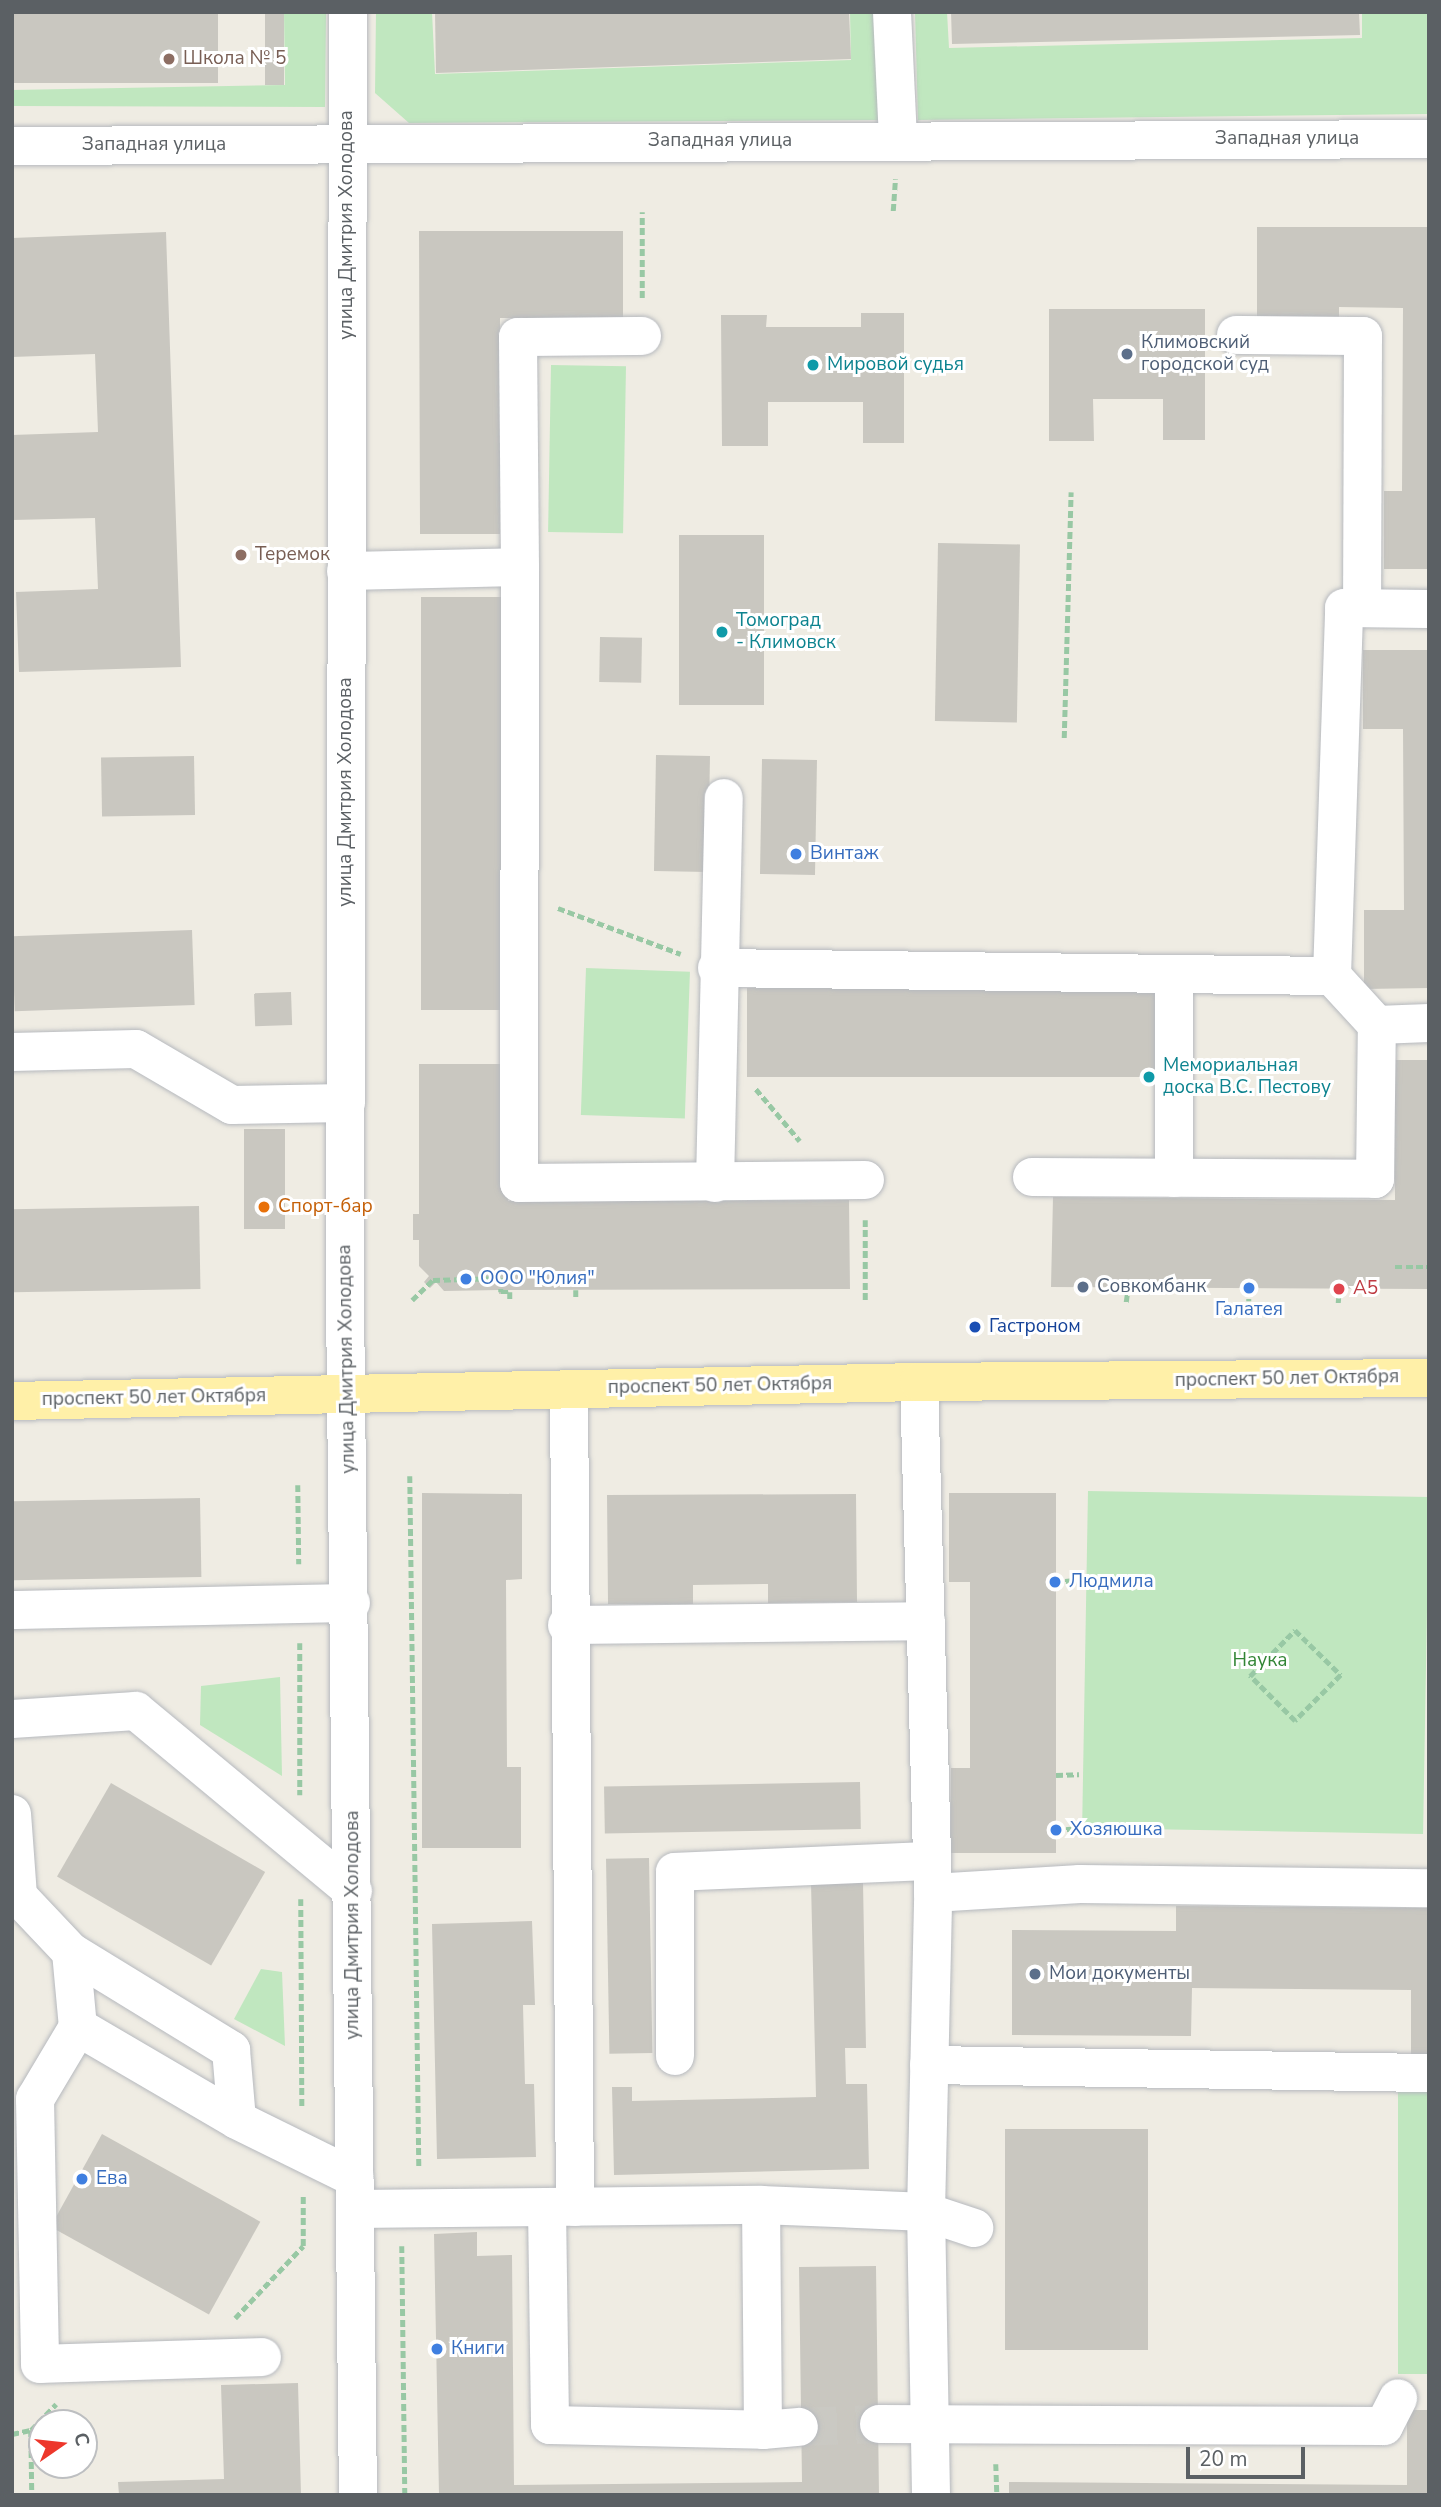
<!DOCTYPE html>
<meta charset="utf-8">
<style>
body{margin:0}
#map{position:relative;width:1441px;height:2507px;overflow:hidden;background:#efece3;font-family:"Nunito Sans",sans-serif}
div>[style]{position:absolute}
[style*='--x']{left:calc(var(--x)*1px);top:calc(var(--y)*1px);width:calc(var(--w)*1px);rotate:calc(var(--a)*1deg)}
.green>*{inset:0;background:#c0e7bf;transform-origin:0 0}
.building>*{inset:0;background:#c9c7c0;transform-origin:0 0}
.minor-tunnel>*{height:38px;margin-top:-19px;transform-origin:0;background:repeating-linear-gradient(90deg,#cac9c3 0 38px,transparent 0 57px)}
.path>*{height:4.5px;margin-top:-2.25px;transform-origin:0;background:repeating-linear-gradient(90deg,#98c8a4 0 7px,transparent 0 10.5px)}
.roads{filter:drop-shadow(0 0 2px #b6b9be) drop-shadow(0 0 2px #b6b9be)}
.minor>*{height:38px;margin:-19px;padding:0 19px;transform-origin:19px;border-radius:19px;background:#fff}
.major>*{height:38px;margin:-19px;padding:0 19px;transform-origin:19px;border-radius:19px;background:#fff0a8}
.dots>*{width:19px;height:19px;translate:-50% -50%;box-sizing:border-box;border:4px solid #fff;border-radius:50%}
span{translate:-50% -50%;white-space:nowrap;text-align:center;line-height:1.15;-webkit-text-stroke:6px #fff;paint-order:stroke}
.education-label{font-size:19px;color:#785e54}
.left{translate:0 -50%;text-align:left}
.street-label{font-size:19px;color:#5b6064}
.service-label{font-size:19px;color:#4e5e75}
.culture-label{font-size:19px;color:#0d838f}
.shop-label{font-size:19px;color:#366cbe}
.food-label{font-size:19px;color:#c56008}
.health-label{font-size:19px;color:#be3a42}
.transit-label{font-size:19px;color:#164399}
.park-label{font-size:19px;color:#328535}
.frame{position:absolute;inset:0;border:14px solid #5b6064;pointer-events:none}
.north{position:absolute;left:28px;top:2409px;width:70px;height:70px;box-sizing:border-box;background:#fff;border:2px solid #bdbfc1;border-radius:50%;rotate:76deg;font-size:19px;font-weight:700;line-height:28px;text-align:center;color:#5b6064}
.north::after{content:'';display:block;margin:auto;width:24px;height:32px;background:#ed372b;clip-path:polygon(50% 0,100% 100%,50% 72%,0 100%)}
.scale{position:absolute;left:1186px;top:2447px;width:119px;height:32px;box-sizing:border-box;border:4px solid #5b6064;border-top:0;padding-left:9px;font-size:21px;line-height:24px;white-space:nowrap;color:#5b6064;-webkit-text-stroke:5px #fff;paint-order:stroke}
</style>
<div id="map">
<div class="green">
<div style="clip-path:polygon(284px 12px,326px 12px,325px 107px,12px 106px,12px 90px,285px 85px)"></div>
<div style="clip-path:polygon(376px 12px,432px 12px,435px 74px,851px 60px,850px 12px,879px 12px,882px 120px,409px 123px,375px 93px)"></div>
<div style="clip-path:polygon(915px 12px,947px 12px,949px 48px,1362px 38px,1362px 12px,1429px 12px,1429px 114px,918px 120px)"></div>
<div style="left:551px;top:365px;width:75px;height:167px;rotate:1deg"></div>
<div style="left:586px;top:968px;width:104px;height:147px;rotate:2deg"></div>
<div style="left:1088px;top:1491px;width:341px;height:337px;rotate:1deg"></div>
<div style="clip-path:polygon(280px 1677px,282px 1776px,200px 1725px,201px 1686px)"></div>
<div style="clip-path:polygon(261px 1969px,282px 1972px,285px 2046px,234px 2019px)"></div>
<div style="left:1398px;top:2086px;width:31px;height:288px"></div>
</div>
<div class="building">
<div style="left:14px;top:12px;width:204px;height:71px"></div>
<div style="left:265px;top:12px;width:19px;height:73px"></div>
<div style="clip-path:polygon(435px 12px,849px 12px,851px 59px,436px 73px)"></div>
<div style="clip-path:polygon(951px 12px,1359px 12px,1360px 35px,952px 44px)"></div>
<div style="clip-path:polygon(1257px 227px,1429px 227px,1429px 569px,1384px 569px,1384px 491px,1402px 491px,1403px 308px,1339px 307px,1339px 322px,1257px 321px)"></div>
<div style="clip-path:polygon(419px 231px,623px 231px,623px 318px,500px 318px,500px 534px,420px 534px)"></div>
<div style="clip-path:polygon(166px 232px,181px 667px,19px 672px,16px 592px,98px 589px,95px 518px,13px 520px,12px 435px,98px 432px,95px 354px,12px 357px,12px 238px)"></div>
<div style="clip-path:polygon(1049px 309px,1205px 309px,1205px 440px,1163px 440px,1163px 399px,1093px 399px,1094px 441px,1049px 441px)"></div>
<div style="clip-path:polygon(861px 313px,904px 313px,904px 443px,863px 443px,863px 402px,768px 402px,768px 446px,722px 446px,721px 315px,767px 315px,766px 327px,861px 327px)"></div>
<div style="left:679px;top:535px;width:85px;height:170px"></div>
<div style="left:938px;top:543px;width:82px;height:178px;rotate:1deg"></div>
<div style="left:421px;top:597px;width:81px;height:413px"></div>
<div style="left:600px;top:637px;width:42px;height:45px;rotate:1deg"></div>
<div style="clip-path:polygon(1363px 650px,1429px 650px,1429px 988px,1364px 989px,1364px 910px,1404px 910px,1403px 729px,1363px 729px)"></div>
<div style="left:656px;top:755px;width:54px;height:116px;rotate:1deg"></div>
<div style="left:194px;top:756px;width:59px;height:93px;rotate:89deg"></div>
<div style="left:762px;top:759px;width:55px;height:115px;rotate:1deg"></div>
<div style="left:192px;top:930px;width:75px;height:180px;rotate:88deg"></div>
<div style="left:1157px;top:988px;width:89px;height:410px;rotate:90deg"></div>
<div style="left:291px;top:992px;width:33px;height:37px;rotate:88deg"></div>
<div style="clip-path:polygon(1394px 1060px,1429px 1060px,1429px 1289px,1051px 1287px,1053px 1197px,1395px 1200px)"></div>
<div style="clip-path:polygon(419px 1064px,508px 1064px,508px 1201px,849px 1200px,850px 1289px,508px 1290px,509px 1294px,499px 1294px,499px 1290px,444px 1291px,436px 1282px,430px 1288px,424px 1282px,429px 1276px,419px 1266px,419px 1240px,413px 1240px,413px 1214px,419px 1214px)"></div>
<div style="left:244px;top:1129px;width:41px;height:100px"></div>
<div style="left:199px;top:1206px;width:83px;height:187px;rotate:89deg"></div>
<div style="clip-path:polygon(422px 1493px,522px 1494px,522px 1579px,506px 1580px,507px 1767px,521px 1767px,521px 1848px,422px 1848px)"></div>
<div style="clip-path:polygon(949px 1493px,1056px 1493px,1056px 1853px,950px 1853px,951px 1768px,970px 1768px,970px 1582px,949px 1582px)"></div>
<div style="clip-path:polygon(856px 1494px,857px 1602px,768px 1603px,768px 1584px,693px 1585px,693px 1604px,608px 1604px,607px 1495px)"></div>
<div style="left:200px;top:1498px;width:79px;height:188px;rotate:89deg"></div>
<div style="left:860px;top:1782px;width:47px;height:256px;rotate:89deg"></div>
<div style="left:111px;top:1783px;width:178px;height:108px;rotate:30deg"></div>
<div style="left:649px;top:1858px;width:195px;height:43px;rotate:89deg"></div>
<div style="clip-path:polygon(863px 1882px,866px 2048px,845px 2048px,846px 2084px,867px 2084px,869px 2169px,614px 2175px,612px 2087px,632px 2087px,632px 2101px,816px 2097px,811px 1883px)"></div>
<div style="clip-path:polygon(1176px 1906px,1429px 1908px,1429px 2054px,1411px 2054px,1411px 1990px,1192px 1988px,1191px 2036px,1012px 2035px,1012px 1930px,1176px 1931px)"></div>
<div style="clip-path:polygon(532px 1921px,535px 2005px,523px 2005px,525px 2084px,534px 2084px,536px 2157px,437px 2159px,432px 1924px)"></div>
<div style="left:1005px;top:2129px;width:143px;height:221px"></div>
<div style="left:102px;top:2134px;width:181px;height:106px;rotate:29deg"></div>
<div style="clip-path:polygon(477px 2232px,477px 2256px,512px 2255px,514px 2485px,802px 2482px,799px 2267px,876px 2266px,879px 2495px,439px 2495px,434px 2234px)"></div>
<div style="clip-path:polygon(298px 2383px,301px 2495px,119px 2495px,118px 2482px,224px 2479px,221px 2385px)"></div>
<div style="clip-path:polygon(1407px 2410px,1429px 2410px,1429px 2495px,1009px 2495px,1009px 2482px,1407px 2485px)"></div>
</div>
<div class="minor-tunnel">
<div style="--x:799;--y:2427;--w:80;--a:-2.1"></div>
</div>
<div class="path">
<div style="--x:893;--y:211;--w:32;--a:-86"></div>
<div style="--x:642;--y:298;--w:86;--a:-90"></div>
<div style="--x:1064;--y:738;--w:246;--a:-88.4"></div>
<div style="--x:558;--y:908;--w:131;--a:20.5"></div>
<div style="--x:756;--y:1089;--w:68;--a:49.8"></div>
<div style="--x:1395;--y:1267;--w:34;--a:0"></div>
<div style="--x:1249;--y:1288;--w:13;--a:90"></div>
<div style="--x:576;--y:1290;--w:9;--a:90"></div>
<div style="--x:412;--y:1300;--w:29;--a:-44"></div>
<div style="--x:433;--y:1280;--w:68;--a:-1.7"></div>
<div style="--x:501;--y:1278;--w:14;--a:90"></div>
<div style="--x:501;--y:1292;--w:9;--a:0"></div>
<div style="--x:510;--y:1292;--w:7;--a:90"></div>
<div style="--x:865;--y:1300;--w:80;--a:-90"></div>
<div style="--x:1126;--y:1302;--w:14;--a:-82"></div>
<div style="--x:1338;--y:1303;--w:14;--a:-86"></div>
<div style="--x:410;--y:1476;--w:692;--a:89.25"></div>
<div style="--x:298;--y:1485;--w:79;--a:89.3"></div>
<div style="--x:1055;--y:1582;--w:20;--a:-6"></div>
<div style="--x:1295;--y:1630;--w:64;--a:44.4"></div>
<div style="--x:1341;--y:1675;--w:65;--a:135"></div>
<div style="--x:1295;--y:1721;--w:64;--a:-135"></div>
<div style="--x:1250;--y:1676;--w:64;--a:-45.6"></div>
<div style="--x:300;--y:1643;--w:152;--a:90"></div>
<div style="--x:1056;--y:1775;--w:23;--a:-2"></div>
<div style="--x:1056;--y:1830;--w:24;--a:-5"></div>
<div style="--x:301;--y:1899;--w:208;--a:89.7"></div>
<div style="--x:402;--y:2246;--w:249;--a:89.3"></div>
<div style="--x:235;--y:2318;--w:99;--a:-46.6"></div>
<div style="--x:303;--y:2246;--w:50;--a:-90"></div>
<div style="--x:31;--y:2430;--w:65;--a:89.1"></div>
<div style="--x:12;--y:2434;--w:19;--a:-12"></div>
<div style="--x:31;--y:2430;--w:36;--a:-46"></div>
<div style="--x:996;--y:2464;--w:31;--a:88"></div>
</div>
<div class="roads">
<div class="minor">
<div style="--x:348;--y:12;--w:1287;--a:90.13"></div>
<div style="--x:345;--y:1299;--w:1196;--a:89.38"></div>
<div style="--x:892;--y:12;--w:128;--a:87.3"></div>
<div style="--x:12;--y:146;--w:1417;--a:-0.28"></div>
<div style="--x:1236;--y:335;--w:127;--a:0.5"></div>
<div style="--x:1363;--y:336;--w:272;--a:90.2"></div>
<div style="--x:520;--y:567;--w:230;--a:-90.5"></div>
<div style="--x:518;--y:337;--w:124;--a:-0.5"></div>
<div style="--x:346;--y:571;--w:174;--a:-1.3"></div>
<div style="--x:520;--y:567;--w:616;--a:90.09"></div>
<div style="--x:519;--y:1183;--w:346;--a:-0.5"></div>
<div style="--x:717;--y:968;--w:615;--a:0.75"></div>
<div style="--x:1377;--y:1025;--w:52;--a:-2.2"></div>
<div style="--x:12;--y:1052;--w:124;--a:-1.4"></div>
<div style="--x:136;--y:1049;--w:111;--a:30.3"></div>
<div style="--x:232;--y:1105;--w:114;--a:-1"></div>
<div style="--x:1032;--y:1177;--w:343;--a:0.3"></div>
<div style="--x:1375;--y:1179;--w:154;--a:-89.3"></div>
<div style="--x:1377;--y:1025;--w:67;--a:-132.6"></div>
<div style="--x:1332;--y:976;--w:368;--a:-88.1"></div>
<div style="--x:1344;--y:608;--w:85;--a:0.7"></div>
<div style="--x:1174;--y:1178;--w:204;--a:-90"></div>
<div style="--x:715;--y:1183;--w:385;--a:-88.7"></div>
<div style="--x:919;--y:1382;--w:511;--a:88.43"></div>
<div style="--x:569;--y:1389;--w:818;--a:89.58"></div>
<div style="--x:12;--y:1610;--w:339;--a:-1.2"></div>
<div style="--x:567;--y:1625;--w:359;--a:-0.6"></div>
<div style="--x:12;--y:1719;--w:124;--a:-3.7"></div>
<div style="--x:136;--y:1711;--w:282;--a:39.7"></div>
<div style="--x:12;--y:1814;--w:82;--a:85.8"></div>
<div style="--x:18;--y:1896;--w:77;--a:46.6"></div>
<div style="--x:71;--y:1952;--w:75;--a:84.7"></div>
<div style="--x:78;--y:2027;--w:84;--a:120.8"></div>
<div style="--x:35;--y:2099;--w:265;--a:88.9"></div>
<div style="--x:40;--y:2364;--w:222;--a:-1.8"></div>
<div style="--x:71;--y:1952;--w:188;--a:31.5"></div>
<div style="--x:231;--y:2050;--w:70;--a:85.1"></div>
<div style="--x:78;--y:2027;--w:184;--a:30.3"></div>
<div style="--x:237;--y:2120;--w:131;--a:26.2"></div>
<div style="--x:675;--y:2056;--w:184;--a:-90"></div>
<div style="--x:675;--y:1872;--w:256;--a:-2.5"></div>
<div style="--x:929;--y:2065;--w:500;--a:0.92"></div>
<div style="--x:547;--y:2207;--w:218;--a:89.2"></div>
<div style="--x:550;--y:2425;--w:213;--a:1.3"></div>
<div style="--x:763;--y:2430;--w:225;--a:-90.5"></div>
<div style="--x:355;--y:2209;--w:406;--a:-0.6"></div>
<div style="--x:761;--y:2205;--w:165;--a:2.4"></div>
<div style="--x:926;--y:2212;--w:51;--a:18.4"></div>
<div style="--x:879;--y:2424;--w:505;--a:0.23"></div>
<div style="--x:1384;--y:2426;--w:31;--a:-63"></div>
<div style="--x:763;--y:2430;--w:36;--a:-5"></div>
<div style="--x:931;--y:2495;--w:283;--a:-91"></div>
<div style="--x:926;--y:2212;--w:319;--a:-88.7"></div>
<div style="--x:933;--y:1893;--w:147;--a:-3.5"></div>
<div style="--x:1080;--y:1884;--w:349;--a:0.7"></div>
</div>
<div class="major">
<div style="--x:12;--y:1401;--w:907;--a:-1.2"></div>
<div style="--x:919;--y:1382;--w:510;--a:-0.45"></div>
</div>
</div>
<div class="dots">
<div style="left:169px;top:59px;background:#8d6e63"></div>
<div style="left:1127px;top:354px;background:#5c6f8a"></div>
<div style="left:813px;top:365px;background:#0f9aa8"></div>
<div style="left:241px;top:555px;background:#8d6e63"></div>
<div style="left:722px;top:632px;background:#0f9aa8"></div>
<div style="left:796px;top:854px;background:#3f7fe0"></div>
<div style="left:1149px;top:1077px;background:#0f9aa8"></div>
<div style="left:264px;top:1207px;background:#e8710a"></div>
<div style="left:466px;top:1279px;background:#3f7fe0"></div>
<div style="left:1083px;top:1287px;background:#5c6f8a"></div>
<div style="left:1249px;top:1288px;background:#3f7fe0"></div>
<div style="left:1339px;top:1289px;background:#e0444e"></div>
<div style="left:975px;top:1327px;background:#1a4fb4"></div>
<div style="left:1055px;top:1582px;background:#3f7fe0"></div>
<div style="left:1056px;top:1830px;background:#3f7fe0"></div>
<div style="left:1035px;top:1974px;background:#5c6f8a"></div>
<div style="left:82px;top:2179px;background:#3f7fe0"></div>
<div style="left:437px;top:2349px;background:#3f7fe0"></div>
</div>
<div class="education-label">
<span class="left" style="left:183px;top:59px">Школа № 5</span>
<span class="left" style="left:255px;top:555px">Теремок</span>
</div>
<div class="street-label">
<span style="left:1287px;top:139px">Западная улица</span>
<span style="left:720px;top:141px">Западная улица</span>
<span style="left:154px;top:145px">Западная улица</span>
<span style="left:347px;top:225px;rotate:-90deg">улица Дмитрия Холодова</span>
<span style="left:346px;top:792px;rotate:-90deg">улица Дмитрия Холодова</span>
<span style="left:347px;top:1359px;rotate:-91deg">улица Дмитрия Холодова</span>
<span style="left:1287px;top:1379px;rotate:-1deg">проспект 50 лет Октября</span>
<span style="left:720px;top:1386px;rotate:-1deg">проспект 50 лет Октября</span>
<span style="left:154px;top:1398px;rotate:-1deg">проспект 50 лет Октября</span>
<span style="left:353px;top:1925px;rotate:-90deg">улица Дмитрия Холодова</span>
</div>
<div class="service-label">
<span class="left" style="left:1141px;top:354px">Климовский<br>городской суд</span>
<span class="left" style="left:1097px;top:1287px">Совкомбанк</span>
<span class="left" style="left:1049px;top:1974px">Мои документы</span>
</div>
<div class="culture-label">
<span class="left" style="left:827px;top:365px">Мировой судья</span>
<span class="left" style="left:736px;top:632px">Томоград<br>- Климовск</span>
<span class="left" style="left:1163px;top:1077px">Мемориальная<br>доска В.С. Пестову</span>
</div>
<div class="shop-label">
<span class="left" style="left:810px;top:854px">Винтаж</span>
<span class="left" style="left:480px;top:1279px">ООО "Юлия"</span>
<span style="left:1249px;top:1310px">Галатея</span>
<span class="left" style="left:1069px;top:1582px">Людмила</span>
<span class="left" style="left:1070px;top:1830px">Хозяюшка</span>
<span class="left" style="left:96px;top:2179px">Ева</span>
<span class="left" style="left:451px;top:2349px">Книги</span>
</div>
<div class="food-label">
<span class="left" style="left:278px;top:1207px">Спорт-бар</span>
</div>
<div class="health-label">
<span class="left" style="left:1353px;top:1289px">А5</span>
</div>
<div class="transit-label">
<span class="left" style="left:989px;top:1327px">Гастроном</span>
</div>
<div class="park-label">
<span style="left:1260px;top:1661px">Наука</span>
</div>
<div class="frame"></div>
<div class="north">С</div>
<div class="scale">20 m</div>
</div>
